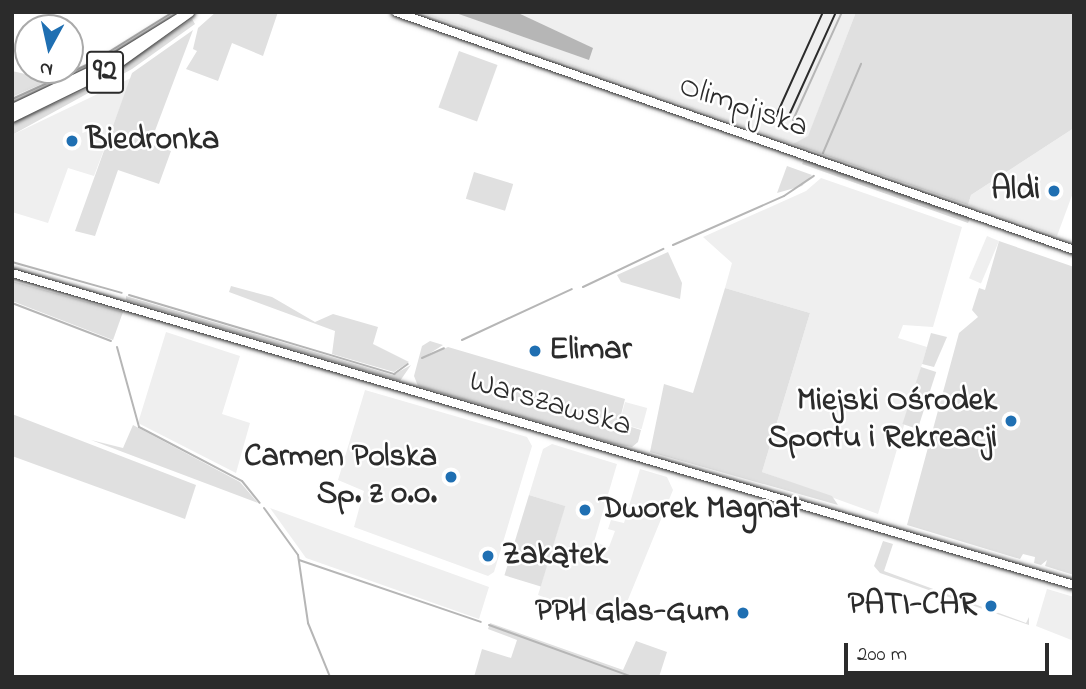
<!DOCTYPE html>
<meta charset="utf-8">
<style>
body{margin:0}
#map{position:relative;width:1086px;height:689px;overflow:hidden;background:#fff;font-family:"Indie Flower",sans-serif}
div>[style]{position:absolute}
[style*='--x']{left:calc(var(--x)*1px);top:calc(var(--y)*1px);width:calc(var(--w)*1px);rotate:calc(var(--a)*1deg)}
.built>*{inset:0;background:#efefef;transform-origin:0 0}
.green>*{inset:0;background:#e0e0e0;transform-origin:0 0}
.water>*{inset:0;background:#b6b6b6}
.stream>*{height:2px;margin:-1px;padding:0 1px;transform-origin:1px;border-radius:1px;background:#b6b6b6}
.roads{filter:drop-shadow(0 0 2px #2b2b2b) drop-shadow(0 0 2px #2b2b2b)}
.secondary>*{height:8px;margin:-4px;padding:0 4px;transform-origin:4px;border-radius:4px;background:#fff}
.primary>*{height:9px;margin:-4.5px;padding:0 4.5px;transform-origin:4.5px;border-radius:4.5px;background:#fff}
.rail>*{height:2px;margin:-1px;padding:0 1px;transform-origin:1px;border-radius:1px;background:#2b2b2b}
.dots>*{width:19px;height:19px;translate:-50% -50%;box-sizing:border-box;border:4px solid #fff;border-radius:50%}
span{translate:-50% -50%;white-space:nowrap;text-align:center;line-height:1.15;-webkit-text-stroke:5px #fff;paint-order:stroke}
.shield-label span{padding:2px 5px;background:#fff;border:2px solid;border-radius:5px;-webkit-text-stroke-width:0}
.shield-label{font-size:30px;color:#2b2b2b;font-weight:700}
.street-label{font-size:32px;color:#2b2b2b}
.poi-label{font-size:32px;color:#2b2b2b;font-weight:700}
.left{translate:0 -50%;text-align:left}
.right{translate:-100% -50%;text-align:right}
.frame{position:absolute;inset:0;border:14px solid #2b2b2b;pointer-events:none}
.north{position:absolute;left:14px;top:14px;width:70px;height:70px;box-sizing:border-box;background:#fff;border:2px solid #aaa;border-radius:50%;rotate:188deg;font-size:19px;font-weight:700;line-height:28px;text-align:center;color:#2b2b2b}
.north::after{content:'';display:block;margin:auto;width:24px;height:32px;background:#1f6fb2;clip-path:polygon(50% 0,100% 100%,50% 72%,0 100%)}
.scale{position:absolute;left:844px;top:643px;width:205px;height:32px;box-sizing:border-box;border:4px solid #2b2b2b;border-top:0;padding-left:9px;font-size:21px;line-height:24px;white-space:nowrap;color:#2b2b2b;-webkit-text-stroke:5px #fff;paint-order:stroke}
</style>
<div id="map">
<div class="built">
<div style="clip-path:polygon(420px 12px,856px 12px,808px 137px,793px 144px)"></div>
<div style="clip-path:polygon(131px 78px,94px 176px,68px 168px,48px 223px,12px 212px,12px 135px)"></div>
<div style="clip-path:polygon(1074px 128px,1074px 190px,1057px 236px,968px 205px,971px 195px)"></div>
<div style="clip-path:polygon(821px 178px,962px 227px,933px 327px,903px 325px,898px 338px,927px 347px,878px 514px,762px 472px,810px 313px,725px 288px,732px 263px,703px 237px,806px 191px)"></div>
<div style="left:987px;top:236px;width:13px;height:46px;rotate:23deg"></div>
<div style="clip-path:polygon(166px 332px,240px 356px,222px 414px,250px 423px,236px 473px,138px 423px)"></div>
<div style="clip-path:polygon(365px 390px,527px 437px,532px 446px,494px 572px,488px 576px,354px 527px,364px 491px,338px 480px)"></div>
<div style="left:625px;top:402px;width:23px;height:22px;rotate:15deg"></div>
<div style="clip-path:polygon(552px 444px,617px 464px,594px 542px,609px 547px,615px 531px,608px 529px,611px 520px,624px 523px,640px 469px,667px 477px,673px 490px,618px 624px,538px 595px,565px 506px,529px 495px,543px 449px)"></div>
<div style="clip-path:polygon(270px 508px,489px 587px,479px 619px,306px 558px)"></div>
<div style="clip-path:polygon(1047px 589px,1074px 597px,1074px 641px,1036px 626px)"></div>
</div>
<div class="green">
<div style="clip-path:polygon(216px 12px,278px 12px,263px 56px,232px 43px,218px 81px,186px 69px,197px 51px,193px 49px,198px 28px)"></div>
<div style="clip-path:polygon(856px 12px,1074px 12px,1074px 128px,971px 195px,968px 205px,793px 144px,808px 136px)"></div>
<div style="clip-path:polygon(192px 19px,195px 24px,132px 69px,12px 135px,12px 123px,93px 86px)"></div>
<div style="clip-path:polygon(193px 30px,150px 144px,171px 151px,159px 184px,118px 170px,95px 236px,75px 231px,132px 73px)"></div>
<div style="left:459px;top:51px;width:41px;height:60px;rotate:20deg"></div>
<div style="clip-path:polygon(12px 71px,43px 78px,64px 74px,12px 97px)"></div>
<div style="clip-path:polygon(804px 160px,970px 218px,968px 223px,802px 164px)"></div>
<div style="clip-path:polygon(787px 166px,812px 175px,802px 186px,777px 193px)"></div>
<div style="left:474px;top:172px;width:41px;height:28px;rotate:17deg"></div>
<div style="clip-path:polygon(999px 241px,1074px 267px,1074px 575px,1045px 566px,1047px 560px,1041px 565px,1034px 563px,1035px 557px,1023px 554px,1020px 559px,907px 525px,959px 333px,978px 317px,972px 310px,979px 288px,985px 290px)"></div>
<div style="clip-path:polygon(668px 252px,682px 283px,680px 299px,621px 282px,617px 275px)"></div>
<div style="clip-path:polygon(12px 281px,123px 312px,113px 340px,12px 301px)"></div>
<div style="clip-path:polygon(231px 286px,272px 297px,315px 322px,333px 314px,378px 327px,373px 344px,409px 362px,394px 372px,332px 354px,335px 331px,229px 292px)"></div>
<div style="clip-path:polygon(725px 288px,810px 313px,762px 472px,832px 496px,838px 505px,650px 452px,664px 384px,693px 393px)"></div>
<div style="clip-path:polygon(126px 296px,393px 375px,411px 365px,400px 381px,126px 300px)"></div>
<div style="clip-path:polygon(931px 333px,947px 337px,934px 367px,922px 364px)"></div>
<div style="clip-path:polygon(430px 341px,443px 345px,421px 359px,448px 347px,625px 399px,619px 423px,641px 430px,638px 442px,632px 447px,615px 444px,418px 386px,414px 376px,422px 346px)"></div>
<div style="left:921px;top:367px;width:16px;height:60px;rotate:18deg"></div>
<div style="clip-path:polygon(12px 414px,196px 485px,185px 519px,12px 456px)"></div>
<div style="clip-path:polygon(133px 425px,240px 482px,258px 503px,91px 440px,123px 448px)"></div>
<div style="left:529px;top:495px;width:38px;height:84px;rotate:17deg"></div>
<div style="clip-path:polygon(883px 541px,893px 544px,884px 571px,1026px 623px,1029px 617px,1029px 625px,880px 573px,874px 566px)"></div>
<div style="clip-path:polygon(490px 623px,623px 670px,636px 641px,667px 652px,659px 677px,474px 677px,482px 649px,511px 658px,517px 640px,488px 629px)"></div>
</div>
<div class="water">
<div style="clip-path:polygon(453px 12px,516px 12px,593px 48px,589px 60px)"></div>
</div>
<div class="stream">
<div style="--x:99;--y:58;--w:87;--a:-31.9"></div>
<div style="--x:12;--y:99;--w:89;--a:-24.6"></div>
<div style="--x:793;--y:120;--w:119;--a:-65.6"></div>
<div style="--x:823;--y:153;--w:97;--a:-66.9"></div>
<div style="--x:673;--y:245;--w:121;--a:-23.8"></div>
<div style="--x:784;--y:196;--w:36;--a:-34"></div>
<div style="--x:12;--y:262;--w:114;--a:15.7"></div>
<div style="--x:583;--y:287;--w:89;--a:-25.4"></div>
<div style="--x:129;--y:295;--w:277;--a:16.6"></div>
<div style="--x:394;--y:374;--w:17;--a:-36"></div>
<div style="--x:12;--y:303;--w:106;--a:21"></div>
<div style="--x:462;--y:340;--w:121;--a:-24.9"></div>
<div style="--x:117;--y:347;--w:83;--a:74.6"></div>
<div style="--x:139;--y:427;--w:116;--a:27.7"></div>
<div style="--x:242;--y:481;--w:28;--a:51"></div>
<div style="--x:422;--y:358;--w:24;--a:-24"></div>
<div style="--x:264;--y:508;--w:58;--a:54.1"></div>
<div style="--x:298;--y:555;--w:69;--a:81.6"></div>
<div style="--x:308;--y:623;--w:58;--a:67.8"></div>
<div style="--x:299;--y:560;--w:192;--a:18.8"></div>
<div style="--x:489;--y:625;--w:153;--a:19.9"></div>
</div>
<div class="roads">
<div class="secondary">
<div style="--x:396;--y:12;--w:719;--a:19.34"></div>
<div style="--x:12;--y:273;--w:1107;--a:16.37"></div>
</div>
<div class="primary">
<div style="--x:12;--y:108;--w:100;--a:-25.5"></div>
<div style="--x:102;--y:65;--w:93;--a:-31.8"></div>
<div style="--x:12;--y:117;--w:107;--a:-26.1"></div>
<div style="--x:108;--y:70;--w:100;--a:-35.6"></div>
</div>
</div>
<div class="rail">
<div style="--x:776;--y:116;--w:114;--a:-65.7"></div>
<div style="--x:787;--y:120;--w:119;--a:-65.6"></div>
</div>
<div class="dots">
<div style="left:72px;top:141px;background:#1f6fb2"></div>
<div style="left:1054px;top:191px;background:#1f6fb2"></div>
<div style="left:535px;top:351px;background:#1f6fb2"></div>
<div style="left:1011px;top:421px;background:#1f6fb2"></div>
<div style="left:451px;top:477px;background:#1f6fb2"></div>
<div style="left:585px;top:510px;background:#1f6fb2"></div>
<div style="left:488px;top:556px;background:#1f6fb2"></div>
<div style="left:991px;top:606px;background:#1f6fb2"></div>
<div style="left:743px;top:613px;background:#1f6fb2"></div>
</div>
<div class="shield-label">
<span style="left:105px;top:72px">92</span>
</div>
<div class="street-label">
<span style="left:743px;top:108px;rotate:19deg">Olimpijska</span>
<span style="left:550px;top:405px;rotate:16deg">Warszawska</span>
</div>
<div class="poi-label">
<span class="left" style="left:86px;top:141px">Biedronka</span>
<span class="right" style="left:1040px;top:191px">Aldi</span>
<span class="left" style="left:549px;top:351px">Elimar</span>
<span class="right" style="left:997px;top:421px">Miejski Ośrodek<br>Sportu i Rekreacji</span>
<span class="right" style="left:437px;top:477px">Carmen Polska<br>Sp. z o.o.</span>
<span class="left" style="left:599px;top:510px">Dworek Magnat</span>
<span class="left" style="left:502px;top:556px">Zakątek</span>
<span class="right" style="left:977px;top:606px">PATI-CAR</span>
<span class="right" style="left:729px;top:613px">PPH Glas-Gum</span>
</div>
<div class="frame"></div>
<div class="north">N</div>
<div class="scale">200 m</div>
</div>
